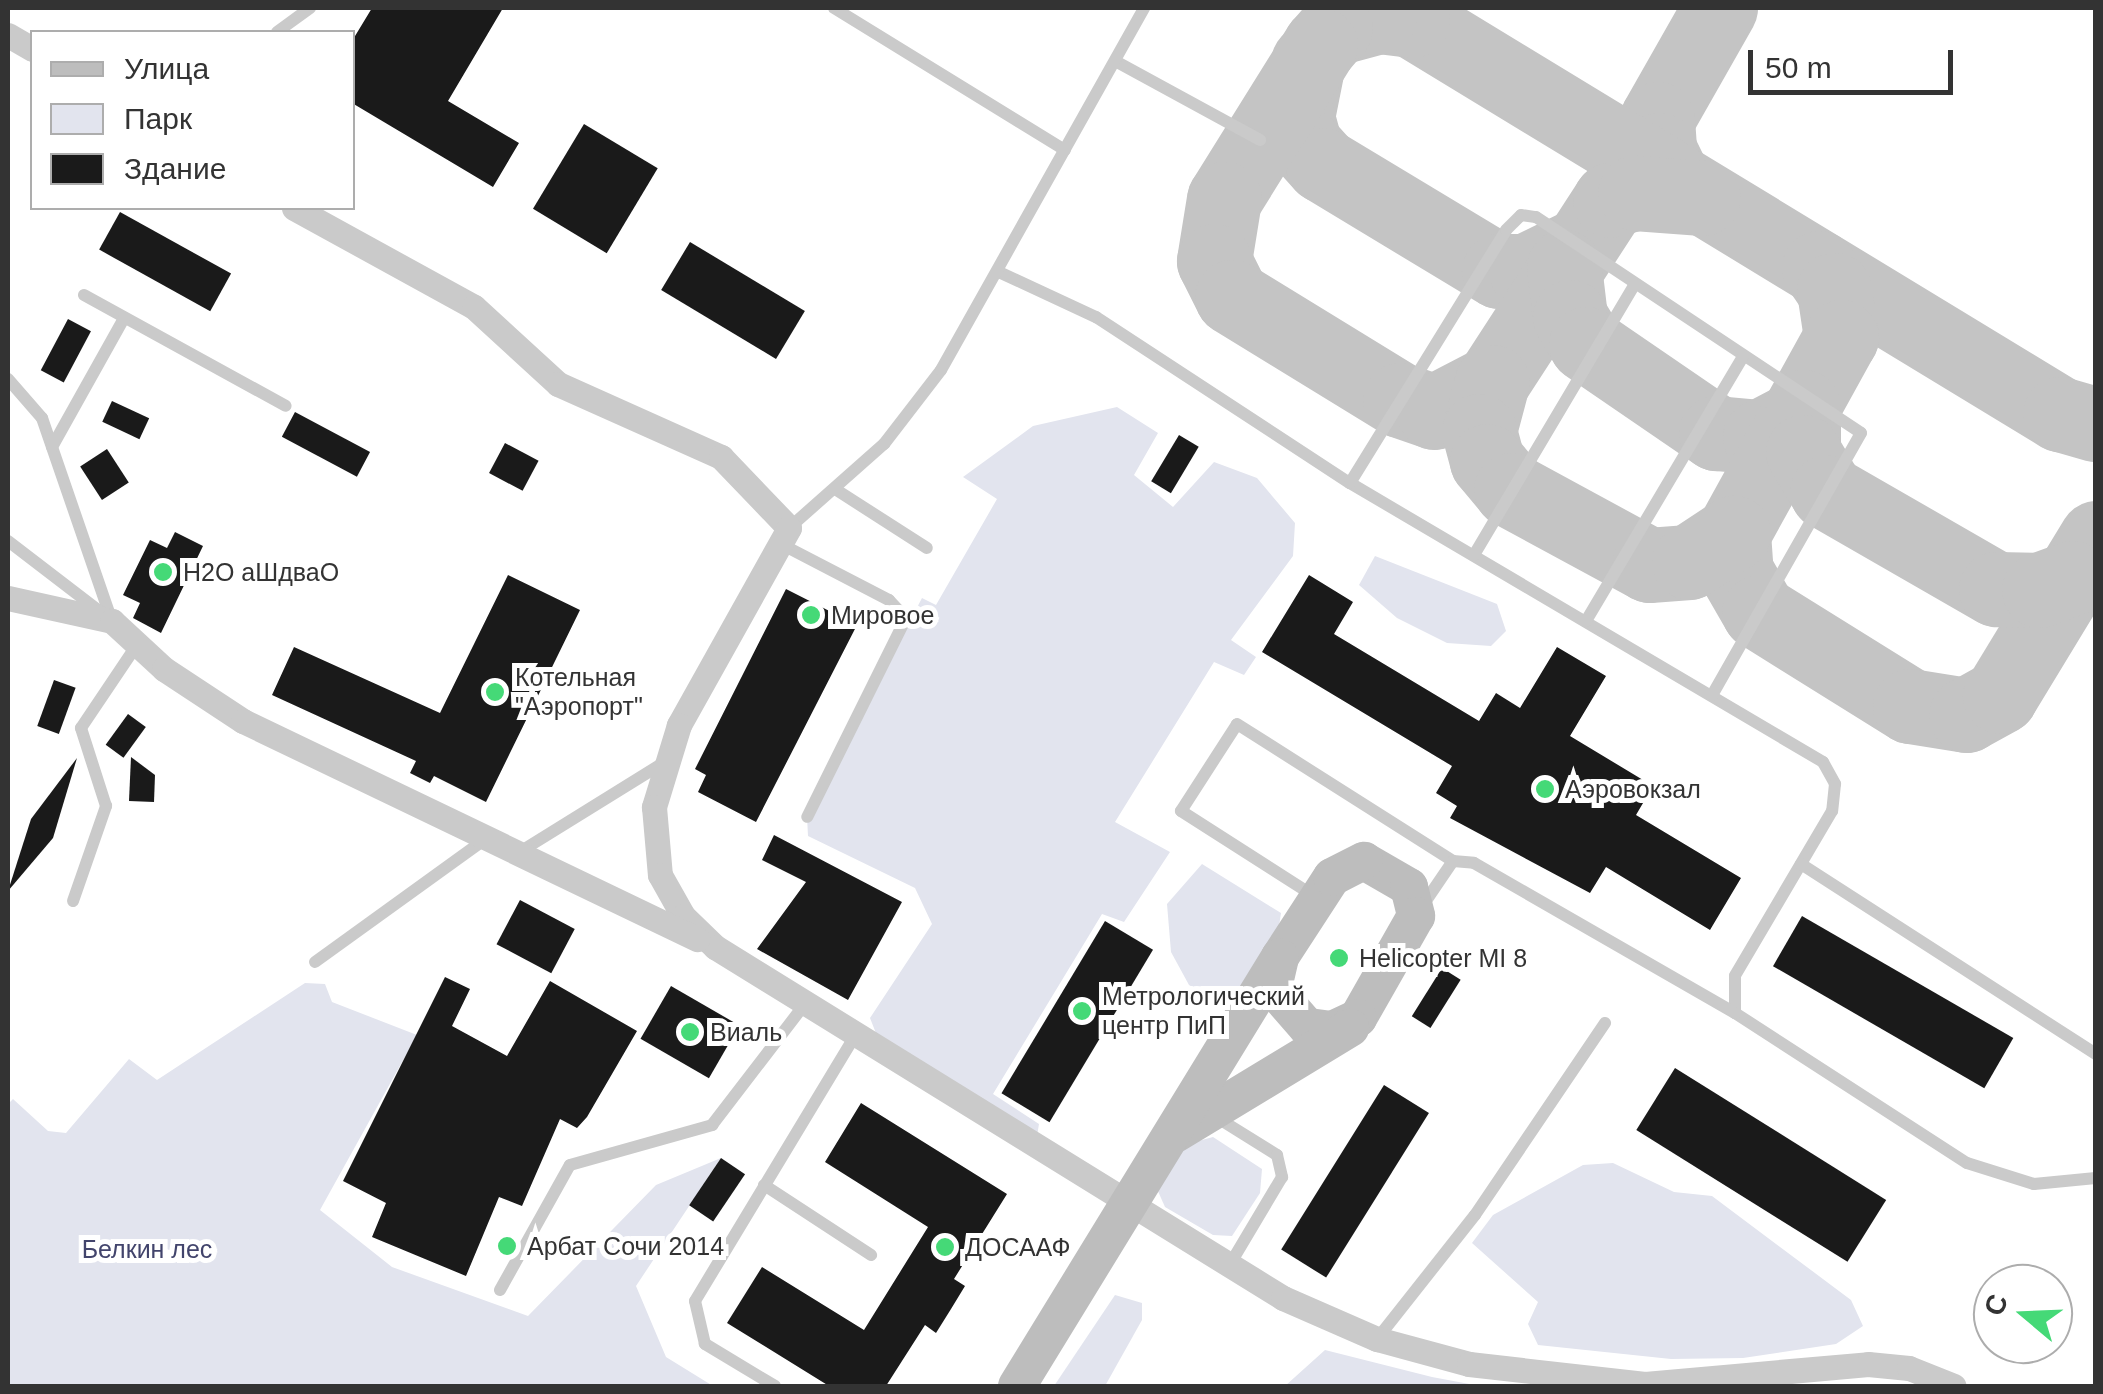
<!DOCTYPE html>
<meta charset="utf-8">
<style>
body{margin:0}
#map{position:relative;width:2103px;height:1394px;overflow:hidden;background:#fff;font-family:Arial,sans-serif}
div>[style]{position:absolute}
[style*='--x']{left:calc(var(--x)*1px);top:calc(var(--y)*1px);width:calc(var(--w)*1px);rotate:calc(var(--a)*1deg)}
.green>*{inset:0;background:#e2e4ee}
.taxiway>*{height:75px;margin:-37.5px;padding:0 37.5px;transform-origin:37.5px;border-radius:37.5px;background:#c4c4c4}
.building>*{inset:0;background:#1a1a1a;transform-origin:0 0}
.service>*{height:12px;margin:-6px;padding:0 6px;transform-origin:6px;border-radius:6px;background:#cacaca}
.minor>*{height:25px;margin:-12.5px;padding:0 12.5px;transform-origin:12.5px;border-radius:12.5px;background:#cacaca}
.secondary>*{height:38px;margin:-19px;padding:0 19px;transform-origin:19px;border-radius:19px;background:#bdbdbd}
.dots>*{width:28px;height:28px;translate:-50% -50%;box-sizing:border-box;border:5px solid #fff;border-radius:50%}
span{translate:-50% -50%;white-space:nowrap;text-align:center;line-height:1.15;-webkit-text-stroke:10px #fff;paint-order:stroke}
.poi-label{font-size:25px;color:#333}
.left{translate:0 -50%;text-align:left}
.park-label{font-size:25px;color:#42446c}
.frame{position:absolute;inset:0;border:10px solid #333;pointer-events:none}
.legend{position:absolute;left:30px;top:30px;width:325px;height:180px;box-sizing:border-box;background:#fff;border:2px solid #adadad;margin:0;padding:12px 18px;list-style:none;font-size:30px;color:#333}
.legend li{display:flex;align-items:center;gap:20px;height:50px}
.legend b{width:50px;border:2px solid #adadad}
.north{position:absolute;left:1973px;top:1264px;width:100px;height:100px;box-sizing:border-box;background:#fff;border:2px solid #adadad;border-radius:50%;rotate:289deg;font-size:28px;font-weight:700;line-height:40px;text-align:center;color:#333}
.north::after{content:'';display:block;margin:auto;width:35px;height:45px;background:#45d977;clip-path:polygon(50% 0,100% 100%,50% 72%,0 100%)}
.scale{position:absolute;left:1748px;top:50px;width:205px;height:45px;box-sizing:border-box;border:5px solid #333;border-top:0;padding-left:12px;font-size:30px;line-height:35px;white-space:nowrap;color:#333;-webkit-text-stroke:8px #fff;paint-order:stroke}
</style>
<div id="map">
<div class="green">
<div style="clip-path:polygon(1117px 407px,1158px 433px,1134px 475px,1173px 507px,1214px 462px,1257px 478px,1295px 523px,1293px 556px,1231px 640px,1256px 657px,1244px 675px,1214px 662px,1115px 822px,1170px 852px,1124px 922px,1102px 914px,993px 1094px,1039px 1124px,1037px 1136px,879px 1041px,870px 1018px,932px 924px,915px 888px,808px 836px,807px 817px,922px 598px,936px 605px,997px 499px,963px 477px,1033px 426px)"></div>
<div style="clip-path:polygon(1375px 556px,1497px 604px,1506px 631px,1491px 646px,1447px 643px,1397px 618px,1359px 585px)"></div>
<div style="clip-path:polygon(1202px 864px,1281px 913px,1278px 933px,1237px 997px,1212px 999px,1189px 985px,1171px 952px,1167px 904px)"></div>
<div style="clip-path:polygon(305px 983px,325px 984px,332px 1002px,417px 1035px,320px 1210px,392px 1267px,528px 1316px,656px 1185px,721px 1158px,636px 1286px,666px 1357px,713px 1386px,8px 1386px,8px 1104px,13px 1099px,48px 1131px,66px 1133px,129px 1059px,157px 1080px)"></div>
<div style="clip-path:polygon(1213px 1137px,1262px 1169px,1260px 1193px,1232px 1236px,1213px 1235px,1165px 1207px,1157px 1189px,1180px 1146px)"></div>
<div style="clip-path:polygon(1613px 1163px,1674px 1192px,1712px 1196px,1851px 1300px,1863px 1326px,1836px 1344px,1743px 1358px,1671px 1359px,1538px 1345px,1528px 1324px,1538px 1302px,1472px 1243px,1493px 1215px,1583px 1165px)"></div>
<div style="clip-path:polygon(1115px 1295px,1142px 1303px,1142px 1320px,1105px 1386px,1054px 1386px)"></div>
<div style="clip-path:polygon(1325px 1350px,1432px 1377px,1480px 1386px,1285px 1386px)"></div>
</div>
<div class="taxiway">
<div style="--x:1720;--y:8;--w:128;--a:119.6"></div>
<div style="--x:1657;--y:119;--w:31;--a:86"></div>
<div style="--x:1659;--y:150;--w:32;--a:64"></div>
<div style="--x:1673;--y:179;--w:453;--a:31.3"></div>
<div style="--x:2060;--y:414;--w:37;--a:16"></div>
<div style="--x:1308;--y:62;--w:56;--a:101.3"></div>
<div style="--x:1297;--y:117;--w:28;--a:75"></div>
<div style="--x:1304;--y:144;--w:28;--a:48"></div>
<div style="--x:1323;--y:165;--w:205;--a:31.1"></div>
<div style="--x:1499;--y:271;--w:27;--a:0"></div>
<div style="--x:1526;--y:271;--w:57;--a:-26.1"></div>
<div style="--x:1673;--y:179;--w:306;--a:-148.7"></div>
<div style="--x:1412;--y:20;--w:33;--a:-173"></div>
<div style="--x:1379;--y:16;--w:46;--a:164.7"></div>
<div style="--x:1335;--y:28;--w:23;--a:131"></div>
<div style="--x:1320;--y:45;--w:181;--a:121.9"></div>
<div style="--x:1224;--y:199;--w:63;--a:99.2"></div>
<div style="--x:1214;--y:261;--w:40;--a:63.4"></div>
<div style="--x:1232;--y:297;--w:197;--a:31.5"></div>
<div style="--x:1400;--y:400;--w:36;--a:19"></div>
<div style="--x:1434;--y:412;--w:65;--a:-27.3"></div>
<div style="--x:1492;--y:382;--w:217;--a:-57"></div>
<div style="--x:1610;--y:200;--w:26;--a:-16"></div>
<div style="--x:1635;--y:193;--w:68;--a:4.2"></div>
<div style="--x:1564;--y:267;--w:50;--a:83.2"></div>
<div style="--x:1570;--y:317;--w:31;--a:59"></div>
<div style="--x:1586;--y:344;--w:158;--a:34.4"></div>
<div style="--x:1716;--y:433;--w:44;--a:5.2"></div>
<div style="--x:1760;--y:437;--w:41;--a:-27.8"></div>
<div style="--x:1819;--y:268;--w:27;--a:56"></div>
<div style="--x:1834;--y:290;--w:48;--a:81.5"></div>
<div style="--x:1841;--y:337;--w:224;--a:118.9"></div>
<div style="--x:1733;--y:533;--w:39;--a:86"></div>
<div style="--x:1736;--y:572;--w:46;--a:60.1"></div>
<div style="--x:1759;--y:612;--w:178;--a:31.9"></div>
<div style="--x:1910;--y:706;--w:57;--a:9.1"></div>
<div style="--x:1966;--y:715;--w:39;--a:-29"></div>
<div style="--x:2000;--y:696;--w:185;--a:-58.7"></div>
<div style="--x:1492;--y:382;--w:51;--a:104.9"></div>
<div style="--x:1479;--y:431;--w:31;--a:75"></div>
<div style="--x:1487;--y:461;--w:38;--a:50"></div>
<div style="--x:1511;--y:490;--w:157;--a:28.5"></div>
<div style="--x:1649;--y:565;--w:40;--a:-4.3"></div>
<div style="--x:1689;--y:562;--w:53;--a:-33.4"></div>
<div style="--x:1803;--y:407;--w:45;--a:90"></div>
<div style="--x:1803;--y:452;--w:47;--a:59"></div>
<div style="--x:1827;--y:492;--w:195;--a:29.9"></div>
<div style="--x:1996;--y:589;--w:43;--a:1.3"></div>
<div style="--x:2039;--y:590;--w:35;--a:-20"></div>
</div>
<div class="building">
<div style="clip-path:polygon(372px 8px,503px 8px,448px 101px,519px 143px,493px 187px,352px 103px,352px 41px)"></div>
<div style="left:584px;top:124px;width:86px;height:99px;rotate:31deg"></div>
<div style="left:120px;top:212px;width:127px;height:43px;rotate:29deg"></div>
<div style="left:690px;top:242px;width:134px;height:56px;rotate:31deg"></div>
<div style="left:68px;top:319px;width:26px;height:58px;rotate:28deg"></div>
<div style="left:112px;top:401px;width:41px;height:23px;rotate:25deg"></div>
<div style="left:295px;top:412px;width:85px;height:28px;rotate:28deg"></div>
<div style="left:1179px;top:435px;width:23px;height:54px;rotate:31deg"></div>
<div style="left:505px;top:443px;width:38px;height:34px;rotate:28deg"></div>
<div style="left:107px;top:449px;width:40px;height:32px;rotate:57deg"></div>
<div style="clip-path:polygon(175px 532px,203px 546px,161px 633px,133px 618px,140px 603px,123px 595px,150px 540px,167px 548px)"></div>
<div style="clip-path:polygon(508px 575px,580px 610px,486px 802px,434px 776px,430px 783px,410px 773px,416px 761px,272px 695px,294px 647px,440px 713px)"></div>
<div style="clip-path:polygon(1309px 575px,1353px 602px,1334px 634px,1479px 721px,1496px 693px,1520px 708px,1557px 647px,1606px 676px,1570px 736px,1653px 786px,1636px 815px,1741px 878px,1710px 930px,1606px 867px,1590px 893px,1450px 818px,1457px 806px,1436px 793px,1452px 766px,1262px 652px)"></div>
<div style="clip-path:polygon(786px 589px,857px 625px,756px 822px,698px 792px,706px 775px,695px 769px)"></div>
<div style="left:54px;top:680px;width:23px;height:49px;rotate:20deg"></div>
<div style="left:128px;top:714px;width:22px;height:38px;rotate:36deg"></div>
<div style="clip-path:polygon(131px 757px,155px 775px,154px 802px,129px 801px)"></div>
<div style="clip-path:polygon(77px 758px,53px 838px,8px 891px,31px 819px)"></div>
<div style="clip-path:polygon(774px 835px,902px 902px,848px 1000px,757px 949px,806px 882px,762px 860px)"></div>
<div style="left:520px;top:900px;width:62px;height:50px;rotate:28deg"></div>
<div style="left:1802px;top:916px;width:244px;height:58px;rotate:30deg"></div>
<div style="left:1105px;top:921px;width:56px;height:201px;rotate:31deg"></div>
<div style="left:1442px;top:968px;width:22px;height:57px;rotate:32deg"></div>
<div style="clip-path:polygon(445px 977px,470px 989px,452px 1026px,507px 1056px,550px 981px,637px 1031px,587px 1117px,577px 1128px,560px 1119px,522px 1206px,499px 1197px,466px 1276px,372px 1237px,386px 1203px,343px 1181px)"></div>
<div style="left:671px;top:986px;width:79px;height:61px;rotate:30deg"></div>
<div style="left:1675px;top:1068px;width:249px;height:73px;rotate:32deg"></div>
<div style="left:1384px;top:1085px;width:53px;height:194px;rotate:32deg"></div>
<div style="clip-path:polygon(861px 1103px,1007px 1194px,954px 1279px,965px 1286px,951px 1309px,936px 1333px,925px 1325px,886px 1386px,829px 1386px,727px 1323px,762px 1267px,864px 1330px,928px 1227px,825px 1162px)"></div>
<div style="left:721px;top:1158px;width:29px;height:57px;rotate:34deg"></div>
</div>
<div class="service">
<div style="--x:834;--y:8;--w:271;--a:31.6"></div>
<div style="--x:277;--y:32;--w:41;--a:-36"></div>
<div style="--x:1117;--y:62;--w:163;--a:28.6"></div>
<div style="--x:1001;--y:273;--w:105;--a:24.9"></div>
<div style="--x:1096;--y:317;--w:303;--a:33.2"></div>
<div style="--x:1350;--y:483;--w:549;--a:30.53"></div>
<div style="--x:1823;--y:762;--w:25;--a:61"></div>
<div style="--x:1835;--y:784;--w:27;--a:96"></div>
<div style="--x:1832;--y:811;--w:191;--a:120.5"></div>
<div style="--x:1735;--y:976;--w:37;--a:90"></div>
<div style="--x:1735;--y:1013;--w:276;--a:32.9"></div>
<div style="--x:1967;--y:1163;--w:70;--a:17.4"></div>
<div style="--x:2034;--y:1184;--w:62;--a:-5.5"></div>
<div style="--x:84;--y:295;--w:230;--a:28.8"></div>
<div style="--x:8;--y:379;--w:52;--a:48.9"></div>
<div style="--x:42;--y:418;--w:215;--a:71"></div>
<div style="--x:52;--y:447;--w:148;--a:-60.8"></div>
<div style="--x:1350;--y:483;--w:297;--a:-58.3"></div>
<div style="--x:1506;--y:230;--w:21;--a:-45"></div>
<div style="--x:1521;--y:215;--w:15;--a:8"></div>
<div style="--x:1536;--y:217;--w:390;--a:33.6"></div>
<div style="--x:1861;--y:433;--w:301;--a:119.6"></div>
<div style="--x:835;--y:489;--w:109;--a:32.7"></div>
<div style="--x:789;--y:528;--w:127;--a:-41.5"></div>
<div style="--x:884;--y:444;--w:93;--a:-52.4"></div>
<div style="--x:941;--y:370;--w:415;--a:-60.7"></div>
<div style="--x:8;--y:541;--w:120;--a:37.5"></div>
<div style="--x:779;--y:543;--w:124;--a:27.4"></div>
<div style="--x:889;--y:600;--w:25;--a:47"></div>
<div style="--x:906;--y:618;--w:222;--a:116.4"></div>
<div style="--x:1474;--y:555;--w:314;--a:-59.3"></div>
<div style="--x:1586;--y:621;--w:306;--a:-59.3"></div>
<div style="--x:518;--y:853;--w:173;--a:-31.8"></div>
<div style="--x:1801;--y:864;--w:351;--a:32.8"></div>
<div style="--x:1314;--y:896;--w:158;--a:-147.4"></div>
<div style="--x:1181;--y:811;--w:103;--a:-57.2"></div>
<div style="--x:1237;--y:724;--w:256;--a:32.4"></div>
<div style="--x:73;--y:901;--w:101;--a:-70.8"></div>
<div style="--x:106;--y:806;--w:82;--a:-107.8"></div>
<div style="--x:81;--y:728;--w:99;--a:-56.1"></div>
<div style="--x:1423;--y:905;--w:53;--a:-55.7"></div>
<div style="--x:1453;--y:861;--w:21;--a:5"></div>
<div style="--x:1474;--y:863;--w:301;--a:29.9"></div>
<div style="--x:315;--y:962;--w:212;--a:-35.8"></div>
<div style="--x:1216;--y:1117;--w:72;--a:31.9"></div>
<div style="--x:1277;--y:1155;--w:23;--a:77"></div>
<div style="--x:1282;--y:1177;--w:104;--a:120.8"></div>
<div style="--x:764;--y:1185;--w:128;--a:33.2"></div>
<div style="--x:500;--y:1290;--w:143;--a:-60.8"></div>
<div style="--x:570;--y:1165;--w:148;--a:-15.7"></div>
<div style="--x:712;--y:1125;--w:151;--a:-52.5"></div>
<div style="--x:1377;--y:1339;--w:158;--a:-51.7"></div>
<div style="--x:1475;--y:1215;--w:232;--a:-55.9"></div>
<div style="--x:775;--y:1386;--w:82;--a:-149"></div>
<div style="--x:705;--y:1344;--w:44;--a:-103.1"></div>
<div style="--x:695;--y:1301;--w:308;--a:-58.9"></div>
</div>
<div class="minor">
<div style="--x:8;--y:35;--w:28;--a:30"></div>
<div style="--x:294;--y:208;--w:205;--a:28.8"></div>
<div style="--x:474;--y:307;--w:114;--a:42.5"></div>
<div style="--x:558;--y:384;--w:179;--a:24.1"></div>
<div style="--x:721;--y:457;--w:98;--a:46.2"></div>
<div style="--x:789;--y:528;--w:226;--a:119.2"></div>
<div style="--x:679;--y:725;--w:86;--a:107"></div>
<div style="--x:654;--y:807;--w:68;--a:85"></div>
<div style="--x:660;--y:875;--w:47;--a:60.7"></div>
<div style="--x:683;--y:916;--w:45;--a:44.1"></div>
<div style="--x:715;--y:947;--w:668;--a:31.71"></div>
<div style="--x:1283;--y:1298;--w:103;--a:23.6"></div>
<div style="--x:1377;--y:1339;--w:95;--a:15.2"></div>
<div style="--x:1469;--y:1364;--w:177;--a:6.5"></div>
<div style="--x:1645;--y:1384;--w:224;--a:-5.1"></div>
<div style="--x:1868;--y:1364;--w:41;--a:5.6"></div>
<div style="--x:1909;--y:1368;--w:48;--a:21.8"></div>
<div style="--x:8;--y:598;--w:107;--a:12.5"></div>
<div style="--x:112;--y:621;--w:71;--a:42.7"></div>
<div style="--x:164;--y:669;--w:95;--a:33.4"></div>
<div style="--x:243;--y:721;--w:504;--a:25.65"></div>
</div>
<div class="secondary">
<div style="--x:1364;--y:861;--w:52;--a:30"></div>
<div style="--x:1409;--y:887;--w:30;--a:76"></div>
<div style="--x:1416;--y:916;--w:117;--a:119.6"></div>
<div style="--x:1358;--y:1018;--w:29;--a:155"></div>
<div style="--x:1332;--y:1030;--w:25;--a:-173"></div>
<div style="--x:1307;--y:1027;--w:52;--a:-131.1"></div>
<div style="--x:1273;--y:988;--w:32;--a:-77"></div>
<div style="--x:1280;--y:957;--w:95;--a:-57"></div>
<div style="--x:1332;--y:877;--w:36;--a:-27"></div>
<div style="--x:1175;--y:1134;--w:205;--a:-31.2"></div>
<div style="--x:1017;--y:1386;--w:503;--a:-58.49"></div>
</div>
<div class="dots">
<div style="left:163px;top:572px;background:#45d977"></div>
<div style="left:811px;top:615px;background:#45d977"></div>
<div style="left:495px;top:692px;background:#45d977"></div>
<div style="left:1545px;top:789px;background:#45d977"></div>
<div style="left:1339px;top:958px;background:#45d977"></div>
<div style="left:1082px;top:1011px;background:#45d977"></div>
<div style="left:690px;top:1032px;background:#45d977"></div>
<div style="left:507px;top:1246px;background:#45d977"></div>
<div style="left:945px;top:1247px;background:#45d977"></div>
</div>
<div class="poi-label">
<span class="left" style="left:183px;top:572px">H2O аШдваО</span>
<span class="left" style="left:831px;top:615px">Мировое</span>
<span class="left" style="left:515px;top:692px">Котельная<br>"Аэропорт"</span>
<span class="left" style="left:1565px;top:789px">Аэровокзал</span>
<span class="left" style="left:1359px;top:958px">Helicopter MI 8</span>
<span class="left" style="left:1102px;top:1011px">Метрологический<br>центр ПиП</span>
<span class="left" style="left:710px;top:1032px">Виаль</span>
<span class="left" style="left:527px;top:1246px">Арбат Сочи 2014</span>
<span class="left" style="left:965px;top:1247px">ДОСААФ</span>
</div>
<div class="park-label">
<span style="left:147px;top:1249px">Белкин лес</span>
</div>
<div class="frame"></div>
<ul class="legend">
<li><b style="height:12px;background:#bdbdbd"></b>Улица</li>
<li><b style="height:28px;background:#e2e4ee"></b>Парк</li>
<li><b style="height:28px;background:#1a1a1a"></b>Здание</li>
</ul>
<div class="north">С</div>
<div class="scale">50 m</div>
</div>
